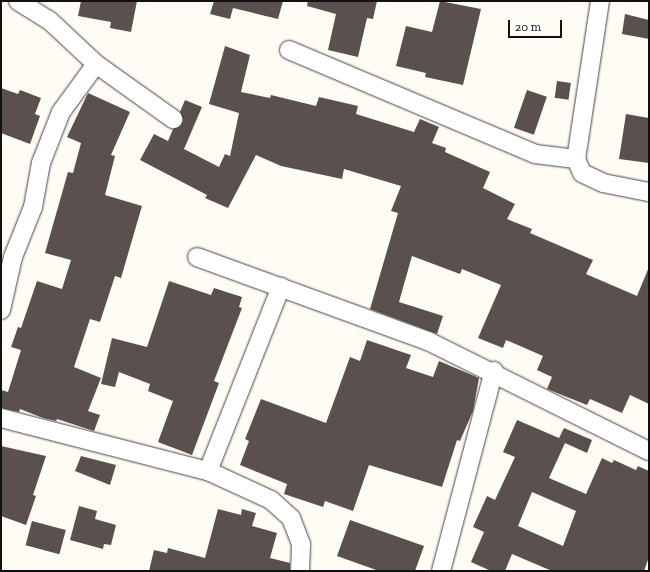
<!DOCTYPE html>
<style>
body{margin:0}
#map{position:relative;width:650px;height:572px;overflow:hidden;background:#fffcf5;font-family:"Zilla Slab",serif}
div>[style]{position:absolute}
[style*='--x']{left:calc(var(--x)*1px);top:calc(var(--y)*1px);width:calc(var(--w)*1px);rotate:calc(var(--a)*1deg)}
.building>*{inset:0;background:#5a504d;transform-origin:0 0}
.roads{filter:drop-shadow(0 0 1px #444) drop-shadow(0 0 1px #444)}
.minor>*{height:18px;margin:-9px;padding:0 9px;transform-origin:9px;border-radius:9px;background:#fff}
span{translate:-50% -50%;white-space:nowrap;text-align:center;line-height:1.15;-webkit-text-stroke:4px #fff;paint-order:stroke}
.frame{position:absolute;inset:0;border:2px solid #111;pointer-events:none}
.scale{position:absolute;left:508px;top:20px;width:54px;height:18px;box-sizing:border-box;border:2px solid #111;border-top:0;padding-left:5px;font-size:12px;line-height:14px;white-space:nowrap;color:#111;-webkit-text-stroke:3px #fff;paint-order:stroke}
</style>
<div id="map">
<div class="building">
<div style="clip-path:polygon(81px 1px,137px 1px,131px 32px,110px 28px,111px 22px,78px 16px)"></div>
<div style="clip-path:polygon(214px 1px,283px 1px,278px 19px,233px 8px,230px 19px,210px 14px)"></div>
<div style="clip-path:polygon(308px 1px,377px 1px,373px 19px,367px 18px,358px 57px,328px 50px,336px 14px,307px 6px)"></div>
<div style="clip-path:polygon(440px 1px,481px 9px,463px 85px,425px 77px,426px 73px,396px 66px,406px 26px,432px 32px)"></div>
<div style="clip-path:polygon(625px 14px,649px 20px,649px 39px,622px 34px)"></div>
<div style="clip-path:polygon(225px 46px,250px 55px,241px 92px,270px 98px,271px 95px,316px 106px,319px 97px,358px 106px,356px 114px,414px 132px,420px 119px,439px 127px,432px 143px,446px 148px,445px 152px,490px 172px,483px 188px,515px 204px,507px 219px,532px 229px,530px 233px,593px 260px,586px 274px,637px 296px,649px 267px,649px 404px,630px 395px,622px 413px,590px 399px,587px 405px,547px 389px,552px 377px,537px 370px,543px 356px,506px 340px,503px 348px,478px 338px,501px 285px,462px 269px,460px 274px,412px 256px,399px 302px,443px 316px,437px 334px,370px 309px,398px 213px,391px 211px,401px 186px,344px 169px,342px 179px,281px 166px,256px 155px,228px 208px,205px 198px,207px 195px,140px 160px,154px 134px,168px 141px,173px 129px,181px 125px,183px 120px,180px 112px,185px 100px,202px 107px,184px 149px,219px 167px,225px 154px,230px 156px,239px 113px,209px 104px)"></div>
<div style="left:557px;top:81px;width:14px;height:17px;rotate:8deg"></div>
<div style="clip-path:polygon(1px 88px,18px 94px,20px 90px,41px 98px,35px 114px,40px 116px,30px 144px,1px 133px)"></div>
<div style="left:527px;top:90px;width:21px;height:40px;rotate:19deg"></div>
<div style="clip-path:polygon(88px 93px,130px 112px,111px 155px,115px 156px,105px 195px,142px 206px,121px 278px,115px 276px,100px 322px,90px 319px,74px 367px,101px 378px,88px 411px,100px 415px,94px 431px,57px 419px,56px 421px,43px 418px,20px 409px,19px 412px,1px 408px,1px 390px,8px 392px,21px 350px,11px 347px,18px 327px,21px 328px,37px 281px,62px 289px,71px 260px,45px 253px,68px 172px,73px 173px,81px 143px,67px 137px)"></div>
<div style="clip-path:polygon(626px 114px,649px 118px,649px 163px,619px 159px)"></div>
<div style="clip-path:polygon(169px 281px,211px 295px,214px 288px,242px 297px,239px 307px,242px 308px,214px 381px,219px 383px,192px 455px,158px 442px,173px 401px,148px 391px,150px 384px,119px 372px,115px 387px,101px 384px,112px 338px,147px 347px)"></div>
<div style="clip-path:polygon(367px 340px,411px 355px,406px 368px,433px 377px,439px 361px,479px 378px,473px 411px,460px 441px,457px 440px,442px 487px,369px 465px,353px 511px,325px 501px,323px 507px,284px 494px,287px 484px,240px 465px,249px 441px,245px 439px,261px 399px,326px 423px,350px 357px,360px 361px)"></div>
<div style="clip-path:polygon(evenodd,517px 420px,559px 438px,564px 428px,592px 440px,587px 453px,565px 443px,549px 478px,586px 494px,602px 458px,612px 463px,614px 460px,636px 470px,638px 466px,649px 471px,649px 557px,644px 571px,552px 571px,512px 554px,505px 571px,491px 571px,471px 562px,484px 532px,473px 527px,487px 496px,495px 500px,515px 457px,503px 452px,517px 420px,532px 492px,576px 511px,563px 546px,518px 526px,532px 492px)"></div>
<div style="clip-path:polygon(1px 446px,46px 456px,33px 495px,36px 496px,26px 525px,1px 516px)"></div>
<div style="clip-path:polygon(81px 456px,116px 465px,110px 485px,75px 471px)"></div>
<div style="clip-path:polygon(79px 506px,97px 511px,95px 519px,116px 525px,111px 545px,104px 544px,103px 549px,70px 540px)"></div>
<div style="clip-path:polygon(218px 509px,241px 515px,242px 509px,256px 513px,252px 526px,277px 533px,270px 558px,290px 563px,290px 571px,149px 571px,154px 550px,167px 553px,168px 548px,205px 558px)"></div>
<div style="clip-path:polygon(350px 520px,424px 546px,415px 571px,379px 571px,337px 556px)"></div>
<div style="left:32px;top:521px;width:35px;height:25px;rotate:15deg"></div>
</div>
<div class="roads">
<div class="minor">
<div style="--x:18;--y:1;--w:36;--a:32"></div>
<div style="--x:49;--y:20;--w:64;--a:43.1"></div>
<div style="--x:96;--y:64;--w:95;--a:35.5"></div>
<div style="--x:600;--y:1;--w:160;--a:98.6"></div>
<div style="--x:576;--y:159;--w:15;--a:67"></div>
<div style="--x:582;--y:173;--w:23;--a:25"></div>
<div style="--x:603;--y:183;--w:47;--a:11.1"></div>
<div style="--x:289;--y:50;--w:267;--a:22.9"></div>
<div style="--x:535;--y:154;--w:41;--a:7"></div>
<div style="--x:197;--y:257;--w:246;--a:20"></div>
<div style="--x:428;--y:341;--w:247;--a:26.5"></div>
<div style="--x:1;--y:310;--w:54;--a:-77.2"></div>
<div style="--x:13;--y:257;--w:54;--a:-68.2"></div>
<div style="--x:33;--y:207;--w:45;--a:-79.7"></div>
<div style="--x:41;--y:163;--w:55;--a:-68.6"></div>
<div style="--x:61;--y:112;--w:59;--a:-53.9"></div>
<div style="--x:1;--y:418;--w:214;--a:14.4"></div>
<div style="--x:208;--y:471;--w:69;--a:24.7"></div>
<div style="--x:271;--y:500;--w:27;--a:42"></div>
<div style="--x:291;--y:518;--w:28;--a:69"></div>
<div style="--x:301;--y:544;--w:27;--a:92"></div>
<div style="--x:208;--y:471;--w:198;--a:-68.4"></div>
<div style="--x:441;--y:571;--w:207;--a:-75.2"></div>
</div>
</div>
<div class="frame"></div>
<div class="scale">20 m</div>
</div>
